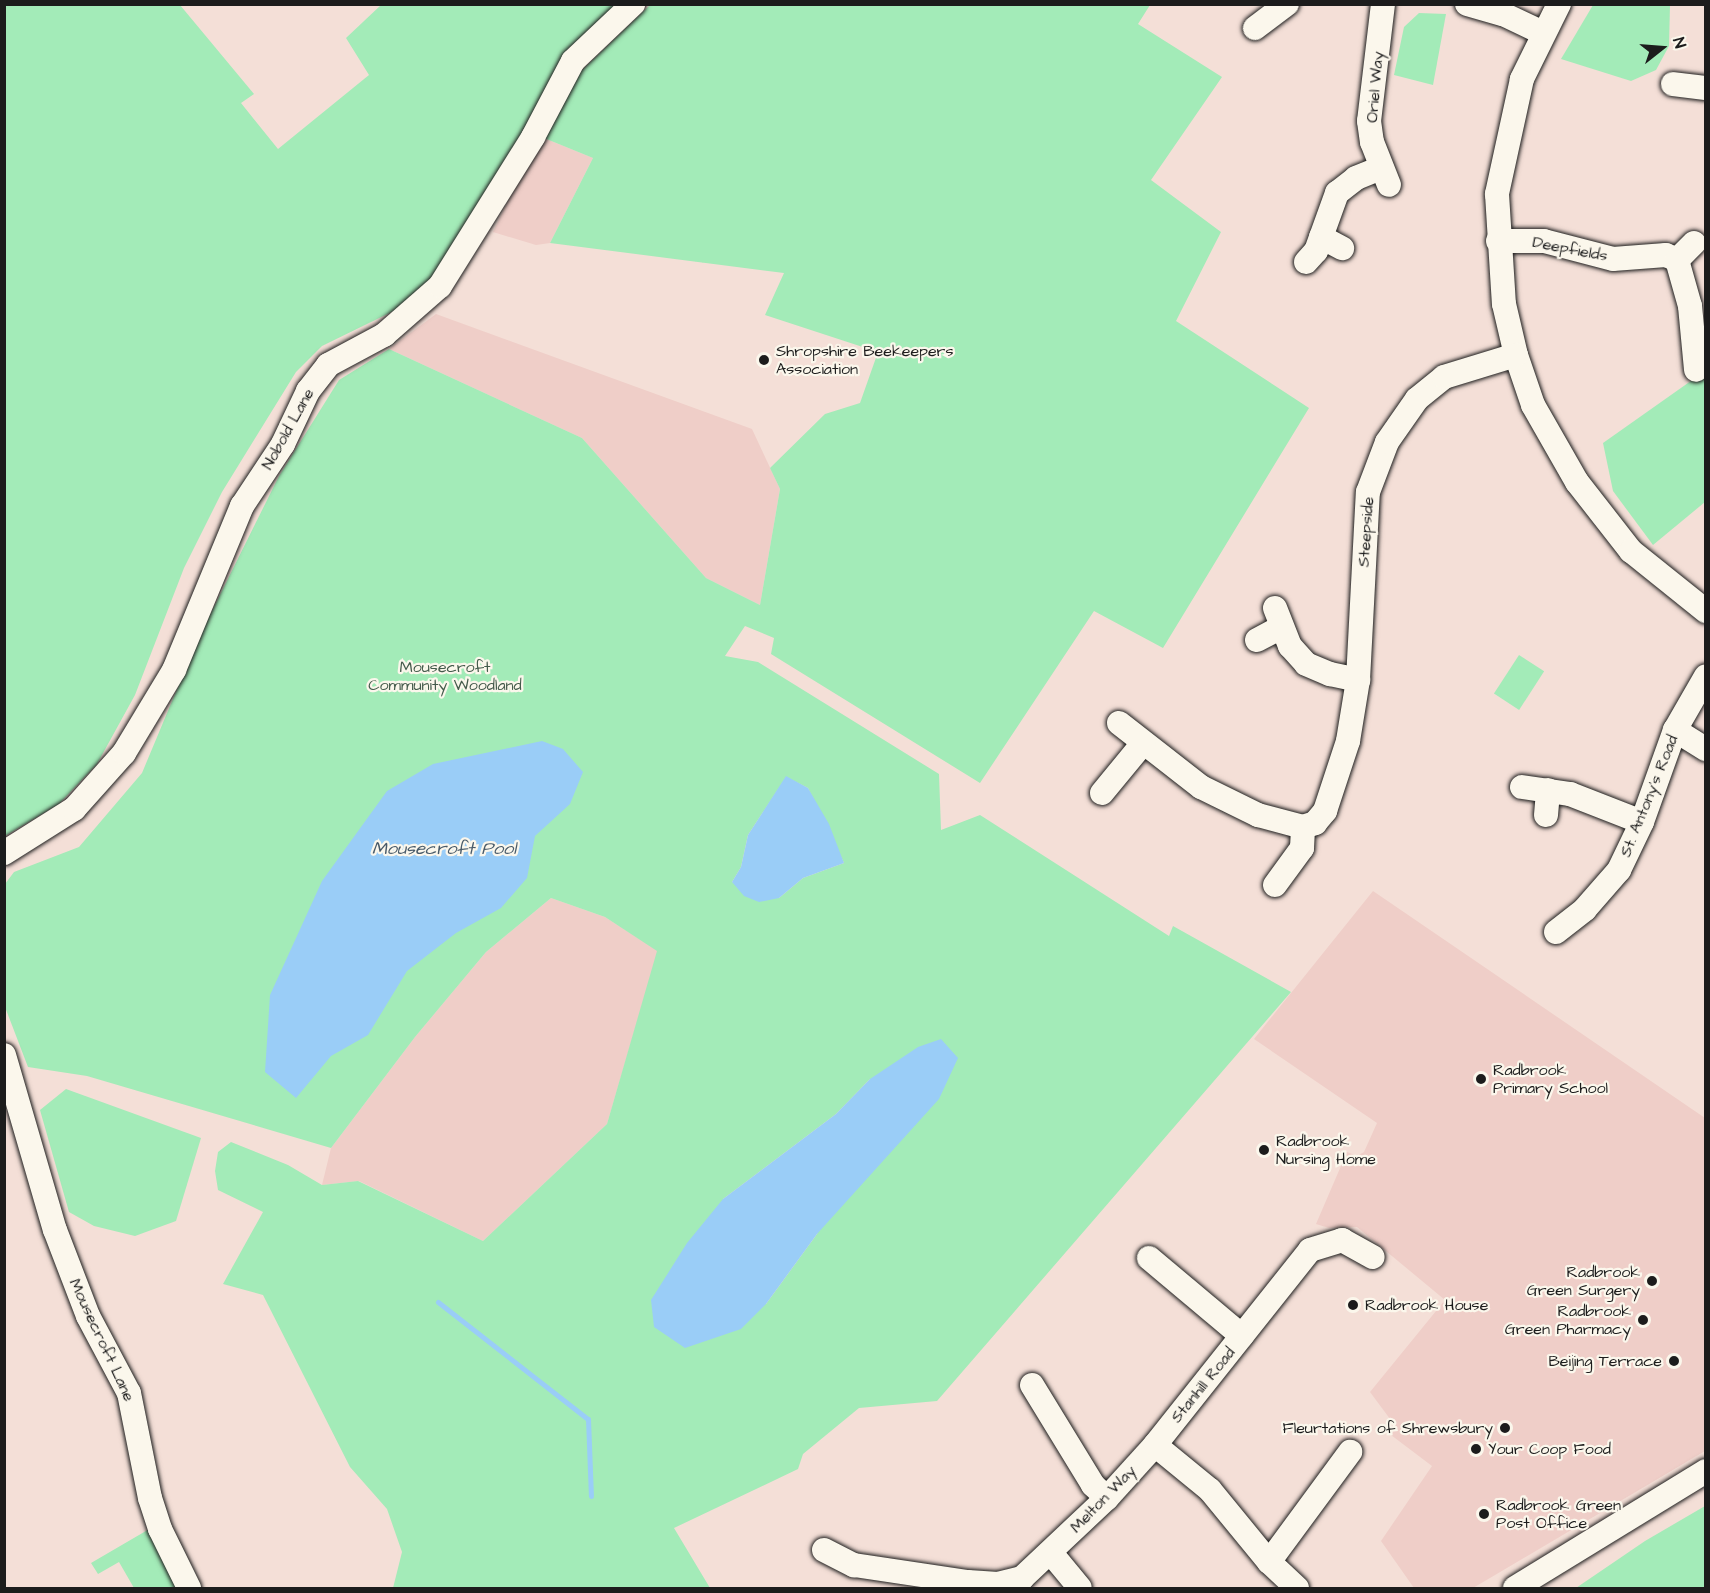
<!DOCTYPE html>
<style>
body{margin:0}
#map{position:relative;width:1710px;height:1593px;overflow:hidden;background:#f4dfd7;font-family:"Architects Daughter",sans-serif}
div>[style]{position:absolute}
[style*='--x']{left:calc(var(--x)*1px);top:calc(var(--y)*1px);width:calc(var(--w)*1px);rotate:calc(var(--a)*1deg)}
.built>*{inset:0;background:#efcec8}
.green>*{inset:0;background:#a3ebb8;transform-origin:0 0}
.water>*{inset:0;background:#9acdf7}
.stream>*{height:5px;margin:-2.5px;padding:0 2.5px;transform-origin:2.5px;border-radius:2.5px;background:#9acdf7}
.roads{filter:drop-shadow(0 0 2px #1c1c1c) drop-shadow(0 0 2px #1c1c1c)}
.minor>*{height:24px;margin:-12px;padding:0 12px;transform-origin:12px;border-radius:12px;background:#fbf7ec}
.dots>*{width:16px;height:16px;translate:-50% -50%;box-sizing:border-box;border:3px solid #fbf7ec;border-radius:50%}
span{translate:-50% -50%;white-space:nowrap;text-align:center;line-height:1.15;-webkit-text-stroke:4.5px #fbf7ec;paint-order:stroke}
.street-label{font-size:16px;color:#1c1c1c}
.poi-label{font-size:16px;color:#1c1c1c}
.left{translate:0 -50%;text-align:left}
.right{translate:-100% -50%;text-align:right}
.park-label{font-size:16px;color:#445a4b}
.water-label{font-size:18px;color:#485a69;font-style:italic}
.frame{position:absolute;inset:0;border:6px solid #1c1c1c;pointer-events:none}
.north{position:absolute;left:1632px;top:18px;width:60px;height:60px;-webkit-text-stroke:4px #fbf7ec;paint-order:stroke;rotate:73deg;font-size:16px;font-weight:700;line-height:24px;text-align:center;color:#1c1c1c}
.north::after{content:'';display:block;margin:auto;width:21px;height:27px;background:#1c1c1c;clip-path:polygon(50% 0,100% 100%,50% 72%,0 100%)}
</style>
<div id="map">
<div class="built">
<div style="clip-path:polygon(539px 136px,593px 158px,550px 243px,536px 245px,493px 232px)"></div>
<div style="clip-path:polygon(436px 314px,752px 429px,780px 489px,760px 605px,706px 578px,582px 438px,389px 349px)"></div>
<div style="clip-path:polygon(1373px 891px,1705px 1118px,1705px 1451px,1473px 1588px,1414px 1588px,1381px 1541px,1432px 1466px,1391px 1435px,1396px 1427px,1370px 1392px,1445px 1300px,1357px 1227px,1329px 1228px,1316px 1224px,1347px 1152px,1357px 1156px,1364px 1152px,1377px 1123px,1254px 1039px)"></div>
<div style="clip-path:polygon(551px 898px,605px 917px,658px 951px,607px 1124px,483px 1241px,359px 1181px,322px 1185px,331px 1148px,415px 1037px,486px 952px)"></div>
</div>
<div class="green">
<div style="clip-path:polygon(4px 5px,180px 5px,254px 94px,241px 103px,278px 149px,369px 75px,346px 38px,381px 5px,617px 5px,464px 240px,412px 302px,322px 346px,296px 372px,222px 492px,184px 568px,135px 695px,97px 764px,59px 804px,5px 836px)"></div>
<div style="clip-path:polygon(evenodd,650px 5px,1150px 5px,1138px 24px,1222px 77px,1151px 180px,1221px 232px,1176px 321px,1309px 408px,1163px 648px,1094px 611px,980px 783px,771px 654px,774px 638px,745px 626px,725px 656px,758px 662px,939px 774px,941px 830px,980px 815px,1169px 936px,1173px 926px,1291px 992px,937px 1401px,859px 1408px,803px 1454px,798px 1469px,674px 1528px,710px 1588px,393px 1588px,402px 1552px,387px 1509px,350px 1467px,263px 1295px,223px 1284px,263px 1212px,218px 1190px,215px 1171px,218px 1152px,231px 1142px,288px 1165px,322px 1185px,358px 1181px,483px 1241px,607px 1124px,657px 951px,605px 917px,551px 898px,486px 952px,415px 1037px,331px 1148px,87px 1076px,28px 1067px,5px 1007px,5px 884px,14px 872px,79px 847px,142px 773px,198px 639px,279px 476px,339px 380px,389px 349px,582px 438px,706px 578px,760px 605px,780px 489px,770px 468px,825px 414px,860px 403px,878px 352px,765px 315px,784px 273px,550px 243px,593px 158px,539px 136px,577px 75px,650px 5px,786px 777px,808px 788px,844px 863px,803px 878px,779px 898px,732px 882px,741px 867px,748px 835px,786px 777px,650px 5px,870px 1079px,817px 1234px,766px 1304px,723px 1199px,836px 1114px,870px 1079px)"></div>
<div style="clip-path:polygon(1593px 5px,1670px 5px,1669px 46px,1656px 70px,1631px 81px,1561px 59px)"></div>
<div style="clip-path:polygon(1419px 13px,1446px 14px,1433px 85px,1394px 75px,1404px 27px)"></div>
<div style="clip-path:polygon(1705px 371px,1705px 502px,1653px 545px,1613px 491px,1603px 443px)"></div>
<div style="left:1519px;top:655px;width:30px;height:46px;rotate:33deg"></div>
<div style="clip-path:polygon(66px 1089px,201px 1138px,176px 1221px,135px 1236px,94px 1226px,69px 1212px,40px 1110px)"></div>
<div style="clip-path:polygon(1705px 1506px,1705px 1588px,1576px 1588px,1645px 1541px)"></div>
<div style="clip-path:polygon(151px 1528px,179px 1588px,134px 1588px,119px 1562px,98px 1574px,91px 1563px)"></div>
</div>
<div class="water">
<div style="clip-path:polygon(542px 741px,563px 749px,583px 772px,570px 804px,535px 836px,527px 878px,501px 908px,456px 933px,407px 971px,368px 1035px,331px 1056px,296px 1098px,265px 1072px,270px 995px,322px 881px,387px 791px,433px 764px)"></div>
<div style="clip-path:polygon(786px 776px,808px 788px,829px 824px,844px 863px,803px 878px,779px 898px,759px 902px,744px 896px,732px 882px,741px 867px,748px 835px)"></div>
<div style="clip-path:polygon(941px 1039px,958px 1058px,939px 1099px,817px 1234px,766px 1304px,741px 1329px,685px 1348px,654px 1327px,651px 1300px,687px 1243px,723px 1199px,836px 1114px,870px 1079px,918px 1047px)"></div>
</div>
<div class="stream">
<div style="--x:438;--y:1302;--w:190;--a:38"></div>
<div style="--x:588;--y:1419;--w:77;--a:87.8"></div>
</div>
<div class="roads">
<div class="minor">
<div style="--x:1383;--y:4;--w:118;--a:96.8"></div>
<div style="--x:1369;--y:121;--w:21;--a:82"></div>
<div style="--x:1372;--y:142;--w:46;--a:68.4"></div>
<div style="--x:1467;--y:4;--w:37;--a:16"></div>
<div style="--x:1503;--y:14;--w:44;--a:25.4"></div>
<div style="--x:1559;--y:4;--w:84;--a:116.3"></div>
<div style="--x:1522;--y:79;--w:118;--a:102.3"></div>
<div style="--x:1497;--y:194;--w:110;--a:86.4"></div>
<div style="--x:1504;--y:304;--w:52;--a:76.8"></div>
<div style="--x:1516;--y:355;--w:53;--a:71.2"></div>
<div style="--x:1533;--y:405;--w:89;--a:60.3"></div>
<div style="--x:1577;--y:482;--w:88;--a:52"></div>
<div style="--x:1631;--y:551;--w:96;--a:38.7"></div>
<div style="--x:1255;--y:28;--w:40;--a:-37"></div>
<div style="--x:1673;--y:84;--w:33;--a:7"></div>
<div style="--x:1321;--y:237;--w:24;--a:28"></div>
<div style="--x:1498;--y:241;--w:46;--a:0"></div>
<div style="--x:1544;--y:241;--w:71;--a:14.6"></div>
<div style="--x:1613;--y:259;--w:53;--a:-4.3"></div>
<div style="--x:1666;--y:255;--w:12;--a:24"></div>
<div style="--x:1677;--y:260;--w:48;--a:74.2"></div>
<div style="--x:1690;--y:306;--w:64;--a:84.6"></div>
<div style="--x:1677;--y:260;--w:24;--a:-45"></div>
<div style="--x:1306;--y:262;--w:15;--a:-48"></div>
<div style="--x:1316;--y:251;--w:62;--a:-70.1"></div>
<div style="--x:1337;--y:193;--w:24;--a:-38"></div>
<div style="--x:1356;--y:178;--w:27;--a:-22"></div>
<div style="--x:1275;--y:608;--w:41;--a:68.5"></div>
<div style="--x:1290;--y:646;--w:24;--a:48"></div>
<div style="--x:1306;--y:664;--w:26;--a:23"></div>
<div style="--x:1330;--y:674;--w:29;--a:12"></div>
<div style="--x:1257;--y:640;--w:27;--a:-28"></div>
<div style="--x:1119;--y:723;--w:104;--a:38"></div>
<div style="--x:1201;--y:787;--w:64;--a:26.2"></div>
<div style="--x:1258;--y:815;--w:47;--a:14.9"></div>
<div style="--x:1675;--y:730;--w:36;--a:32"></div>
<div style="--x:1522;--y:787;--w:49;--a:8.3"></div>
<div style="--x:1570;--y:794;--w:77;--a:21.3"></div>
<div style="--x:1102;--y:793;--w:65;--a:-50.6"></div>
<div style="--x:1546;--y:815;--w:25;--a:-85"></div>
<div style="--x:4;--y:853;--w:83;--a:-32.2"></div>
<div style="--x:74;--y:809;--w:75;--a:-48.2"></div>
<div style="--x:124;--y:753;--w:97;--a:-58.9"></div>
<div style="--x:174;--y:670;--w:178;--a:-67.5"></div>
<div style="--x:242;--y:506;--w:74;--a:-56.5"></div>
<div style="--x:283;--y:444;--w:59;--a:-64.7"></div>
<div style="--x:308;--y:391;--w:33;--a:-52"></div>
<div style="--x:328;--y:365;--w:64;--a:-28.2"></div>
<div style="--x:384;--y:335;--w:74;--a:-41.2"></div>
<div style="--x:440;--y:286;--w:176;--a:-58"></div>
<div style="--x:533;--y:137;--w:86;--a:-62.2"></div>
<div style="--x:573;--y:61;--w:83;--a:-43.5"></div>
<div style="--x:1275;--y:885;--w:46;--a:-53.9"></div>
<div style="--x:1302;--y:848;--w:21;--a:-87"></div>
<div style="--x:1303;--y:827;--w:13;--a:-18"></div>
<div style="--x:1315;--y:823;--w:16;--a:-50"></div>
<div style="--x:1325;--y:811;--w:74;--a:-71.8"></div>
<div style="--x:1348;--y:741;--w:62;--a:-80.7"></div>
<div style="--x:1358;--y:680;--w:188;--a:-87"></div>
<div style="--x:1368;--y:492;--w:53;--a:-69.2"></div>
<div style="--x:1387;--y:442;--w:52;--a:-55.1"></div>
<div style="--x:1417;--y:399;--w:35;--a:-39"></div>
<div style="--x:1444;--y:377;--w:75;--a:-17"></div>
<div style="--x:1556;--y:932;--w:37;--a:-38"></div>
<div style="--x:1585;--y:909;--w:52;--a:-48.9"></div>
<div style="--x:1619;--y:870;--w:53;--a:-64.4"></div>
<div style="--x:1642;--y:822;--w:98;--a:-70.3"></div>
<div style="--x:1675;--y:730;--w:62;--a:-60.1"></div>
<div style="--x:4;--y:1055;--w:182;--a:73.8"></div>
<div style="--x:55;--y:1230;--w:92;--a:69"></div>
<div style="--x:88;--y:1316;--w:87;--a:62"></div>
<div style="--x:129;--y:1393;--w:107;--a:78.7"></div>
<div style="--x:150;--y:1498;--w:33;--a:72"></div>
<div style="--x:160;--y:1529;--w:66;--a:63.8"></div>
<div style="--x:1149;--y:1258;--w:121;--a:40"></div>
<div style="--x:1032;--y:1385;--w:117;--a:58.6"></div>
<div style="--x:1093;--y:1485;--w:19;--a:43"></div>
<div style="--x:824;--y:1550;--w:34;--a:27"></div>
<div style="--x:854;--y:1565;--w:115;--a:8.5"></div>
<div style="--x:968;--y:1582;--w:30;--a:4"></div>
<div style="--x:998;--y:1584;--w:25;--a:-14"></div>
<div style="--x:1022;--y:1578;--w:117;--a:-43.3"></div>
<div style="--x:1107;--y:1498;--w:72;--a:-47.8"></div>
<div style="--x:1051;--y:1553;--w:45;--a:50.4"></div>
<div style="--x:1269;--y:1562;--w:137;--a:-53.6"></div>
<div style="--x:1297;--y:1588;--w:38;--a:-137"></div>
<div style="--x:1269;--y:1562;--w:93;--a:-129.3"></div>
<div style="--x:1210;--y:1490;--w:71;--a:-140.7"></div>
<div style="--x:1155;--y:1445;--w:249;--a:-51.5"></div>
<div style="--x:1310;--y:1250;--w:34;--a:-17"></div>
<div style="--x:1342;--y:1240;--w:35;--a:29"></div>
<div style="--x:1515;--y:1588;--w:224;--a:-31.5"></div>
</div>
</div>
<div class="dots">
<div style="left:764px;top:360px;background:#1c1c1c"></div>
<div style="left:1481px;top:1079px;background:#1c1c1c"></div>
<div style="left:1264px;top:1150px;background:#1c1c1c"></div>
<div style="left:1652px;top:1281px;background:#1c1c1c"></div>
<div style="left:1353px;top:1305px;background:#1c1c1c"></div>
<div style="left:1643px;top:1320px;background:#1c1c1c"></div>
<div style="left:1674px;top:1361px;background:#1c1c1c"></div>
<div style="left:1505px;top:1428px;background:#1c1c1c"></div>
<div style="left:1476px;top:1449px;background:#1c1c1c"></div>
<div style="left:1484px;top:1514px;background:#1c1c1c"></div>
</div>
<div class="street-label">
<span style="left:1375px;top:87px;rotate:-85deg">Oriel Way</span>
<span style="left:1570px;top:249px;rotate:11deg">Deepfields</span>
<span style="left:288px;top:429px;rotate:-61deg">Nobold Lane</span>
<span style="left:1366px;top:532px;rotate:-86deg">Steepside</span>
<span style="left:1649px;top:796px;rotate:-68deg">St. Antony's Road</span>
<span style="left:102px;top:1340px;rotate:65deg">Mousecroft Lane</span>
<span style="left:1203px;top:1385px;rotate:-51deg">Stanhill Road</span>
<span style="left:1103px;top:1499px;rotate:-46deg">Melton Way</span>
</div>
<div class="poi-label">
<span class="left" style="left:776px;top:360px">Shropshire Beekeepers<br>Association</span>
<span class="left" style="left:1493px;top:1079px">Radbrook<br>Primary School</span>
<span class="left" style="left:1276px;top:1150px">Radbrook<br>Nursing Home</span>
<span class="right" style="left:1640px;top:1281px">Radbrook<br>Green Surgery</span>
<span class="left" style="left:1365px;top:1305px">Radbrook House</span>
<span class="right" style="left:1631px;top:1320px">Radbrook<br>Green Pharmacy</span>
<span class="right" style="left:1662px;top:1361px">Beijing Terrace</span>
<span class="right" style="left:1493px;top:1428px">Fleurtations of Shrewsbury</span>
<span class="left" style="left:1488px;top:1449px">Your Coop Food</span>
<span class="left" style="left:1496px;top:1514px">Radbrook Green<br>Post Office</span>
</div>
<div class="park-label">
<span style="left:445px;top:676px">Mousecroft<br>Community Woodland</span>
</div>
<div class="water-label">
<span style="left:444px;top:849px">Mousecroft Pool</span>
</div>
<div class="frame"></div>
<div class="north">N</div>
</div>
